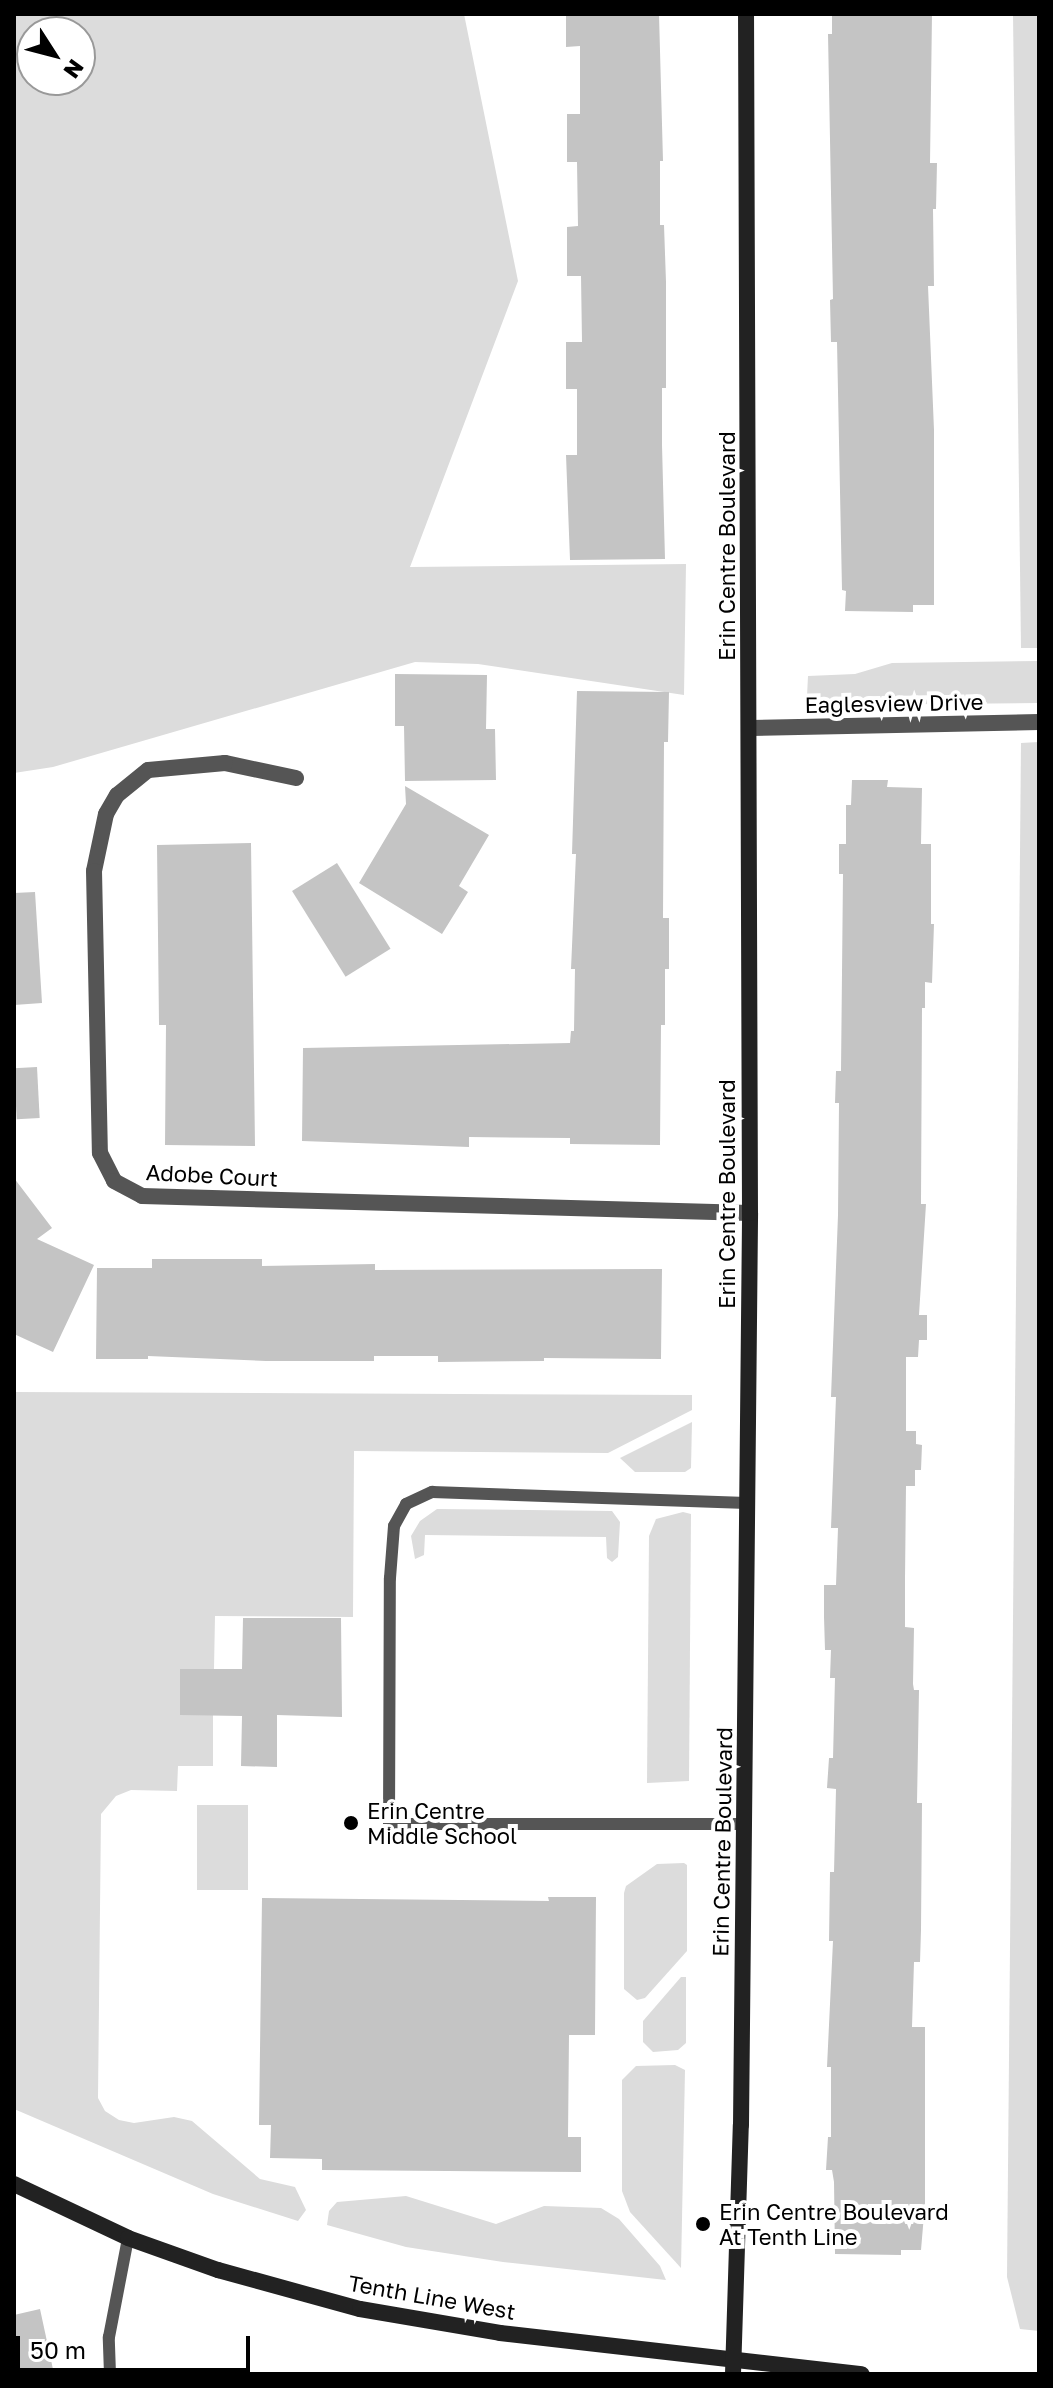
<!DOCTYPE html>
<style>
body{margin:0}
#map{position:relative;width:1053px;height:2388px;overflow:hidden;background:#fff;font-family:"Golos Text",sans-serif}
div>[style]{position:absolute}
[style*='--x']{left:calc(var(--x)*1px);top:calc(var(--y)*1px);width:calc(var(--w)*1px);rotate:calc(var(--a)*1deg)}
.green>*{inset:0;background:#dcdcdc;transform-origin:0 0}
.building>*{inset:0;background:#c4c4c4;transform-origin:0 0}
.lane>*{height:12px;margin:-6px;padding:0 6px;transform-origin:6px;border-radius:6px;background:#555}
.street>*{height:16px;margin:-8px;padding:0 8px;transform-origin:8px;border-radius:8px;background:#555}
.secondary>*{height:16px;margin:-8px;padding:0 8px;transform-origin:8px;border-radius:8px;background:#222}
.dots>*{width:22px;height:22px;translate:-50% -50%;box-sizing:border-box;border:4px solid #fff;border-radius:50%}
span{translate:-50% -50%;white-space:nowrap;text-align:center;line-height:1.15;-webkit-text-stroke:8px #fff;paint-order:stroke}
.street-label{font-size:22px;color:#000}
.poi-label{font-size:22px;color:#000}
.left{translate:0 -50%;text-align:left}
.frame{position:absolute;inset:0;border:16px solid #000;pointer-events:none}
.north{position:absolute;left:16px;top:16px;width:80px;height:80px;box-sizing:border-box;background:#fff;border:2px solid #999;border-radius:50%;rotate:126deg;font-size:22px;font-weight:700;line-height:32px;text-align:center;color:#000}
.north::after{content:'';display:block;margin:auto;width:28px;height:36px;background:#000;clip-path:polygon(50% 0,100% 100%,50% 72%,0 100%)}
.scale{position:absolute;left:16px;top:2336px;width:234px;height:36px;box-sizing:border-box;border:4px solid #000;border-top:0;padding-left:10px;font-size:24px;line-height:28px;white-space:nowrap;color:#000;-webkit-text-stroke:6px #fff;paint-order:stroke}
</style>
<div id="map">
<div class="green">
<div style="clip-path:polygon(evenodd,14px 14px,464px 14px,518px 281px,410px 567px,686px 564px,684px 695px,478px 664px,415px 662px,53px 767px,14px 773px,14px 14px,32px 32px,80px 32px,80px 80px,32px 80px,32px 32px)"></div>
<div style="clip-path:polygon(1013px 14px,1039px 14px,1039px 648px,1021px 648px)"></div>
<div style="clip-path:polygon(1039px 661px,1039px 703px,831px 705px,807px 696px,808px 676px,855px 674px,892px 663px)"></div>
<div style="clip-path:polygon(1039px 742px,1039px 2331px,1020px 2329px,1007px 2277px,1021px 743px)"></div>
<div style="clip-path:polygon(14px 1392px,692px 1395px,692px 1410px,608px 1453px,354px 1451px,353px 1617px,215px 1616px,214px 1669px,180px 1669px,180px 1715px,213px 1715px,213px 1766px,178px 1766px,177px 1791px,131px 1790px,116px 1796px,101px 1814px,98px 2098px,105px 2111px,119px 2120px,134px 2123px,174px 2117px,192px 2121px,260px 2179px,295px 2187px,306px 2210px,298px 2221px,213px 2194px,14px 2109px)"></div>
<div style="clip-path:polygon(692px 1422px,691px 1468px,685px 1472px,635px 1472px,620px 1458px)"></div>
<div style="clip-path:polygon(437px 1509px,612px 1511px,620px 1522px,618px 1557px,612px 1562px,607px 1558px,606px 1537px,425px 1535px,424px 1555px,415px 1559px,411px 1536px,420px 1521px)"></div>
<div style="clip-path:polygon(683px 1512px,691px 1514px,689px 1781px,647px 1783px,649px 1536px,656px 1519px)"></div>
<div style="left:197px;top:1805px;width:51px;height:85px"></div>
<div style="clip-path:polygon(684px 1863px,687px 1865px,687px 1951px,645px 1998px,637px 2000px,624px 1989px,624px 1893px,626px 1886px,657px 1864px)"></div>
<div style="clip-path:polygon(681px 1977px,686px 1977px,686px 2043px,678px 2050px,653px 2052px,643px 2042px,643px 2021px)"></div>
<div style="clip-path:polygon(675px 2065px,685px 2070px,681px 2268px,630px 2212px,622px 2191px,622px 2080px,636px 2066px)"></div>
<div style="clip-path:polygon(406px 2196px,496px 2224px,544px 2206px,601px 2208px,619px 2219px,660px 2266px,666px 2280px,503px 2262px,406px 2247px,327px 2225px,329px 2211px,337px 2202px)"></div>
</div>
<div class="building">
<div style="clip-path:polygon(566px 14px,659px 14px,663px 161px,660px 161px,660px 225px,664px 225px,666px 282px,666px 388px,662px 388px,662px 445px,665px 559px,570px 560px,566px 455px,577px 455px,577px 389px,566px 389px,566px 342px,582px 342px,581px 276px,567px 276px,567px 227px,578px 226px,577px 162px,567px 162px,567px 114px,580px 114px,580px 46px,566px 47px)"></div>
<div style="clip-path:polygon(832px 14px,932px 14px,930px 163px,937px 163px,936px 209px,933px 209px,934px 286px,928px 286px,934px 430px,934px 605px,913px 605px,913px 612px,845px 611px,846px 591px,842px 590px,837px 342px,831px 342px,830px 300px,833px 299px,828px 34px,832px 34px)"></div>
<div style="clip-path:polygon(395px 674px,487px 675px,486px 729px,495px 729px,496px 780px,405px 781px,404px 726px,395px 726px)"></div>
<div style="clip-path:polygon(577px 691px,669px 692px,668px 742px,664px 742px,663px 918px,669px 918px,669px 969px,665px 969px,665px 1025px,661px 1025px,660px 1145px,570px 1144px,570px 1138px,469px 1137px,469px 1147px,302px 1141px,303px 1048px,570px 1043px,571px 1031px,574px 1031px,575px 969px,571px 969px,576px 854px,572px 854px)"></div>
<div style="clip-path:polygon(852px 780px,888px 780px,887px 787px,922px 788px,921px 844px,931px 844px,931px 924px,934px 924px,932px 983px,925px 982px,925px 1008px,922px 1008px,921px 1204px,926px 1204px,919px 1315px,927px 1315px,927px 1340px,919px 1340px,918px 1357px,906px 1357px,906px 1431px,916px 1431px,916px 1444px,922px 1445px,921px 1470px,915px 1470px,915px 1486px,906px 1486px,905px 1579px,905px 1627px,914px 1628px,913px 1684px,914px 1690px,919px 1690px,917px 1803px,922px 1803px,921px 1930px,920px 1962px,914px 1962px,912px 2027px,925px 2027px,925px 2203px,921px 2250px,901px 2250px,901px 2255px,835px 2254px,834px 2182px,832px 2170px,826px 2170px,828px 2137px,831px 2137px,831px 2067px,827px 2067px,833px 1941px,829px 1941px,830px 1872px,834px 1872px,836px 1789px,827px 1788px,829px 1758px,833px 1758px,835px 1678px,830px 1678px,831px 1650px,825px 1650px,824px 1617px,824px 1585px,836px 1585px,838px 1528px,831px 1528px,836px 1397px,831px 1397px,838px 1215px,839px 1103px,835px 1103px,836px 1071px,841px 1071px,843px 874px,839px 874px,839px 844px,846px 844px,846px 805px,851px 805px)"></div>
<div style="clip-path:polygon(405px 786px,489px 835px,459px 886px,468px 892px,442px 934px,359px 883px,406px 804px)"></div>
<div style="clip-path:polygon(251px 843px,255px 1146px,165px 1145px,166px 1025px,159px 1025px,157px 845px)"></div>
<div style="left:337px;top:863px;width:101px;height:53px;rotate:58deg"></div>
<div style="clip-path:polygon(35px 892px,42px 1003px,14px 1005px,14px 893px)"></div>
<div style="left:37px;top:1067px;width:51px;height:23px;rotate:87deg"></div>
<div style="clip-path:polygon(14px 1178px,52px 1228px,37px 1239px,94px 1265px,53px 1352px,14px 1334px)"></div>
<div style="clip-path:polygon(152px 1259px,262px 1259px,262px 1266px,375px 1264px,375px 1270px,662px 1269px,661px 1359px,544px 1358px,544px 1361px,438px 1362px,438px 1356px,374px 1356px,374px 1361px,266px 1361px,148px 1356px,148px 1359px,96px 1359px,97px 1268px,152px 1268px)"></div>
<div style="clip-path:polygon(243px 1618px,341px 1618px,342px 1717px,277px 1715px,277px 1767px,241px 1766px,242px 1716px,180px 1715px,180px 1669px,242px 1669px)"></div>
<div style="clip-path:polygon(548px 1897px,596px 1897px,595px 2035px,569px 2035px,568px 2137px,581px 2137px,581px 2172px,322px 2170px,322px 2159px,270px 2158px,271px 2125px,259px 2125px,262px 1898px,549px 1901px)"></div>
<div style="clip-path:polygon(40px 2309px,54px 2374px,14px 2374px,14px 2315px)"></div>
</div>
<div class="lane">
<div style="--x:744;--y:1824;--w:355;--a:180"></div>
<div style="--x:389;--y:1824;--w:246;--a:-89.8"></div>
<div style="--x:390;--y:1578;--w:52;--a:-85.6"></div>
<div style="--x:394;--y:1526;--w:25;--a:-61"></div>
<div style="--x:406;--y:1504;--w:29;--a:-25"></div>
<div style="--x:432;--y:1492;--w:315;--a:2"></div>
<div style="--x:110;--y:2374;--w:37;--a:-92"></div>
<div style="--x:109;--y:2337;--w:101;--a:-79.1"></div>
</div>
<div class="street">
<div style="--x:751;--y:728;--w:288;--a:-1.2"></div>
<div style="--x:296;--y:778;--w:73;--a:-168.1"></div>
<div style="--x:225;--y:763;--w:77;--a:174.8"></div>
<div style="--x:148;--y:770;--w:40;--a:141"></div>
<div style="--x:117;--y:795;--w:22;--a:120"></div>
<div style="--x:106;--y:814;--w:58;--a:101.9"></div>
<div style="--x:94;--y:871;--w:282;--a:88.8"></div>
<div style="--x:100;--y:1153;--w:31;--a:63"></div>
<div style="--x:114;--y:1181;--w:32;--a:28"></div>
<div style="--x:142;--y:1196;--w:608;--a:1.6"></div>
</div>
<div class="secondary">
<div style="--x:14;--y:2184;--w:126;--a:25.3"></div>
<div style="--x:128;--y:2238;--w:96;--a:19.6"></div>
<div style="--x:218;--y:2270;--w:147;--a:15.4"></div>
<div style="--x:360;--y:2309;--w:142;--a:9.7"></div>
<div style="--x:500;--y:2333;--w:364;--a:6.5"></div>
<div style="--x:733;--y:2374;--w:249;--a:-88.2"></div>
<div style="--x:741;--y:2125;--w:912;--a:-89.43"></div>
<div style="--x:750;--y:1213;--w:1199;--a:-90.19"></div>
</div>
<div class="dots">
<div style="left:351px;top:1823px;background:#000"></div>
<div style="left:703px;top:2224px;background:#000"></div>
</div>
<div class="street-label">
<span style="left:727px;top:546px;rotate:-90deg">Erin Centre Boulevard</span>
<span style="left:894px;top:703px;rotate:-1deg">Eaglesview Drive</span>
<span style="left:212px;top:1175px;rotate:3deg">Adobe Court</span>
<span style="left:727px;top:1194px;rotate:-90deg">Erin Centre Boulevard</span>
<span style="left:722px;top:1842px;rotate:-89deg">Erin Centre Boulevard</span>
<span style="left:432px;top:2297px;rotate:10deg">Tenth Line West</span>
</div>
<div class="poi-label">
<span class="left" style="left:367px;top:1823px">Erin Centre<br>Middle School</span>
<span class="left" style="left:719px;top:2224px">Erin Centre Boulevard<br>At Tenth Line</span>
</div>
<div class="frame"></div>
<div class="north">N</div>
<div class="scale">50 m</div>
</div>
